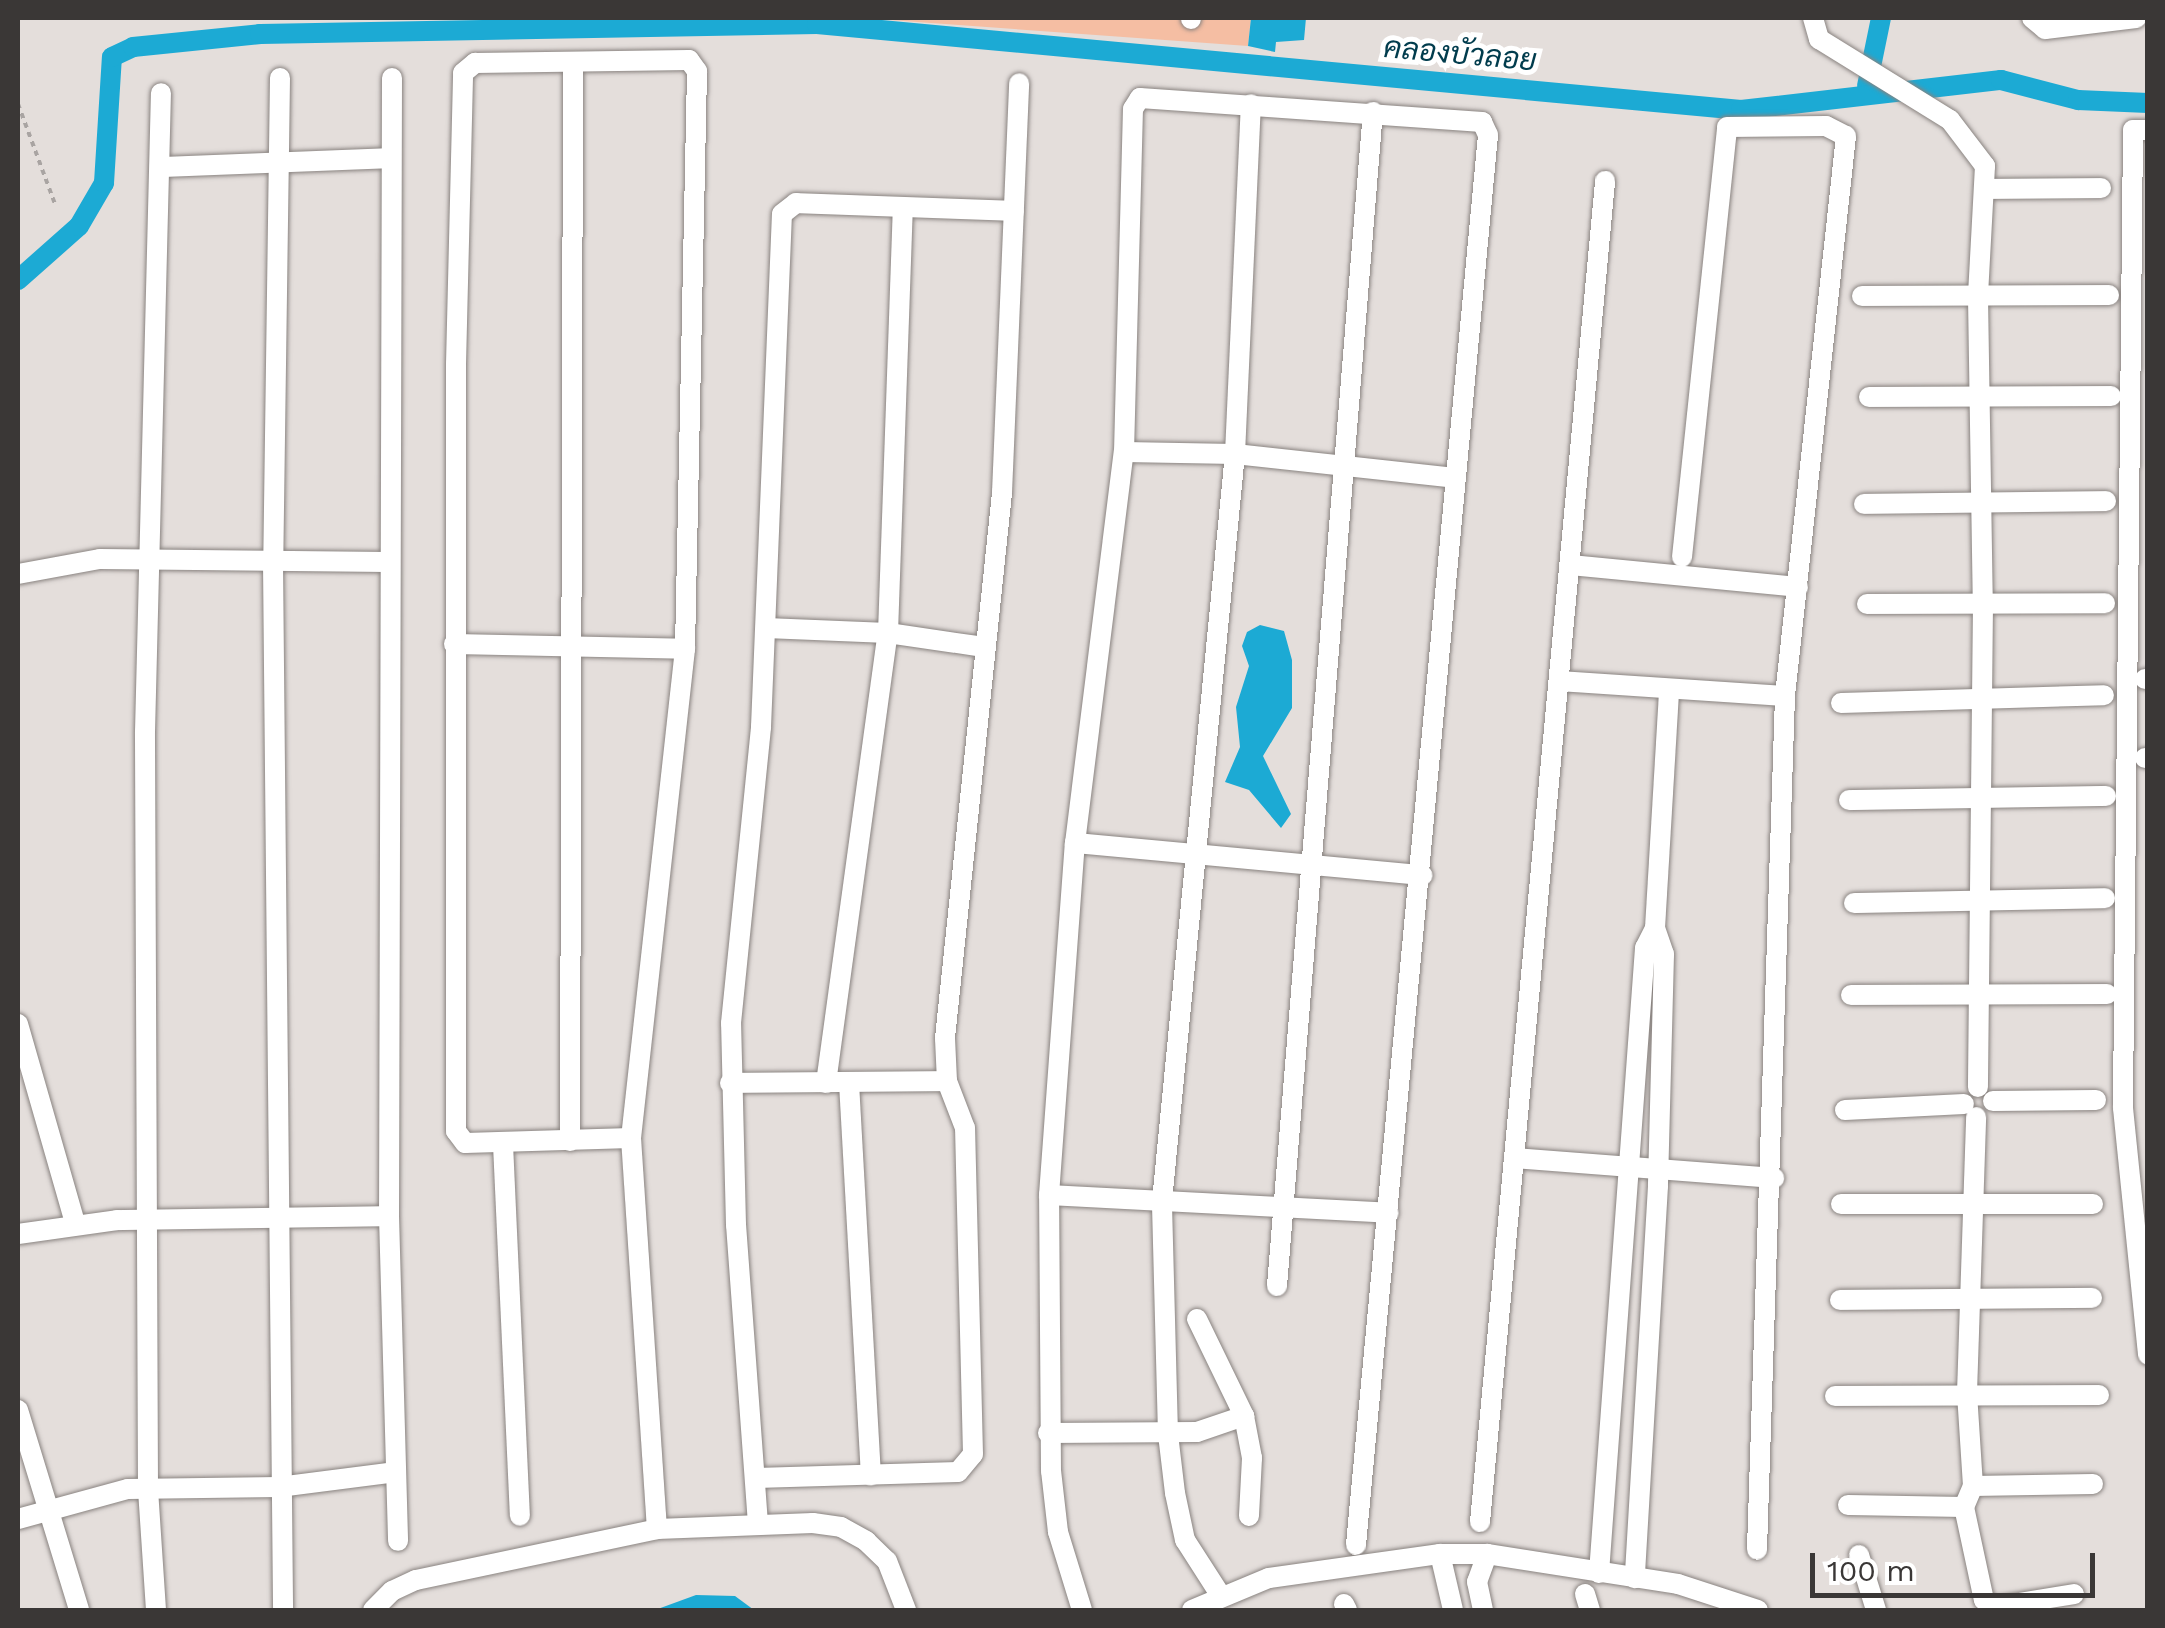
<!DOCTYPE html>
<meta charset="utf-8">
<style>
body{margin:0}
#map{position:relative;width:2165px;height:1628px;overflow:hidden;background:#e4dedb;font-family:"Work Sans",Sarabun,sans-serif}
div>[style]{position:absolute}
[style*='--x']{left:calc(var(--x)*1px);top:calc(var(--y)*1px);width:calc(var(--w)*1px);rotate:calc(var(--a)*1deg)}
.green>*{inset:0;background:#f5bea3}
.water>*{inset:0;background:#1caad4}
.canal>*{height:20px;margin:-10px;padding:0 10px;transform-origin:10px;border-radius:10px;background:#1caad4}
.path>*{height:4px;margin-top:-2px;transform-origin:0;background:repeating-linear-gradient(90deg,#a9a4a2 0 5px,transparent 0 10px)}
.roads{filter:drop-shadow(0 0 2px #898380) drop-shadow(0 0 2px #898380)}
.minor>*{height:20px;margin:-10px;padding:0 10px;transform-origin:10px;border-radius:10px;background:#fff}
span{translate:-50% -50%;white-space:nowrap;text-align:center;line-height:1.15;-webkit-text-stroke:10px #fff;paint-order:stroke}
.water-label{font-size:30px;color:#013c4d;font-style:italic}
.frame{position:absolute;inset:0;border:20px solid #3a3736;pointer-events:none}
.scale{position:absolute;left:1810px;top:1553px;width:285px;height:45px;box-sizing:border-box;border:5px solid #3a3736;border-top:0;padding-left:12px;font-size:30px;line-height:35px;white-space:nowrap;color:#3a3736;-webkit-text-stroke:8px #fff;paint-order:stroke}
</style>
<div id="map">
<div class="green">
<div style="clip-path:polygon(861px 18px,1251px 18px,1248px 46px)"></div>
</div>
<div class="water">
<div style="clip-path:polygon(1251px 18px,1306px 18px,1304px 40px,1276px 42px,1275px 52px,1248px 46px)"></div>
<div style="clip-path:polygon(1260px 625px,1284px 631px,1292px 660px,1292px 708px,1263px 756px,1291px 814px,1281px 828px,1249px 790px,1225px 782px,1240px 747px,1236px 707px,1249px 666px,1242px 646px,1247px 632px)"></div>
<div style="clip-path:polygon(696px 1595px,735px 1596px,754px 1610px,655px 1610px)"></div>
</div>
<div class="canal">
<div style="--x:1867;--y:86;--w:69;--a:-78.4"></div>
<div style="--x:18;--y:280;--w:81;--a:-41.5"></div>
<div style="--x:79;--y:226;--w:50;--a:-59.8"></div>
<div style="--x:104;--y:183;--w:126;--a:-86.4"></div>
<div style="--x:112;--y:57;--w:23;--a:-25"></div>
<div style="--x:133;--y:47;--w:128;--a:-5.8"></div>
<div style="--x:260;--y:34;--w:557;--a:-1.03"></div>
<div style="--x:817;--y:24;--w:928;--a:5.32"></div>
<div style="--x:1741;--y:110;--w:262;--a:-6.6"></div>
<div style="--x:2001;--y:80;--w:80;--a:14.6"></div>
<div style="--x:2078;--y:100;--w:70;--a:2.5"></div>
</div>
<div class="path">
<div style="--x:18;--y:104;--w:107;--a:69.7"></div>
</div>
<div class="roads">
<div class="minor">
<div style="--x:1813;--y:18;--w:22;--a:74"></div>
<div style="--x:1819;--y:39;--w:154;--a:31.7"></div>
<div style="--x:1950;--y:120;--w:58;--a:52.7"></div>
<div style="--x:1985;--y:166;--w:131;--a:93.1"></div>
<div style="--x:1978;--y:297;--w:307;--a:89.1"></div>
<div style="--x:1983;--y:604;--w:483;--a:90.6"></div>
<div style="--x:2032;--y:18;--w:17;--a:40"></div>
<div style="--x:2045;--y:29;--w:92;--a:-6.9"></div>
<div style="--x:1191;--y:19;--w:1;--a:-90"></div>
<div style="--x:280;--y:78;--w:484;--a:90.8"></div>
<div style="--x:273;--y:562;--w:1048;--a:89.45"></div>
<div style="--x:392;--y:78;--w:1138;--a:90.15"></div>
<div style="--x:389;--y:1216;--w:325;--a:88.4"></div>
<div style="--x:2148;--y:130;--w:15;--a:180"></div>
<div style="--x:2133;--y:130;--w:978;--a:90.59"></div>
<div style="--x:2123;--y:1108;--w:248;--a:84.2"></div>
<div style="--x:160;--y:167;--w:230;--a:-2.2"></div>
<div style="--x:1988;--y:189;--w:113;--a:-0.5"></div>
<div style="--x:1862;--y:296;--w:247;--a:-0.2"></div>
<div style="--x:1869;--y:397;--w:242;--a:-0.2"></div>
<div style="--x:1124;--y:452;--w:111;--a:1"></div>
<div style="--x:1235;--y:454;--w:221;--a:6.2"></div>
<div style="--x:1864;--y:504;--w:242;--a:-0.7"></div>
<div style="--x:1682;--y:557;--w:432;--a:-84"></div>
<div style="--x:1727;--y:127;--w:99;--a:-0.6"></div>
<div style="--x:1826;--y:126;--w:22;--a:27"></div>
<div style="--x:1846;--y:136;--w:563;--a:96.22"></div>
<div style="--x:1785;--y:696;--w:854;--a:91.88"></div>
<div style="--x:1570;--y:565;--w:229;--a:5.5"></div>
<div style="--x:18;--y:574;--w:83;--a:-10.4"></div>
<div style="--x:100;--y:559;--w:287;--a:0.6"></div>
<div style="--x:1867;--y:604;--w:238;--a:-0.2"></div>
<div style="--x:766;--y:628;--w:122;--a:2.3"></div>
<div style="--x:888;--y:633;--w:97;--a:8.3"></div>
<div style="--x:454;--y:644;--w:231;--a:1.2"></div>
<div style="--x:2145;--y:679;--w:3;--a:0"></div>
<div style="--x:1559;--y:681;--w:226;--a:3.8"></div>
<div style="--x:1841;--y:703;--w:263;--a:-1.7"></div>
<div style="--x:2145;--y:758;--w:3;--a:0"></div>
<div style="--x:1849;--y:800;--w:257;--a:-0.9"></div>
<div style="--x:1075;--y:843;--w:349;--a:5.3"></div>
<div style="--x:1854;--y:903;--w:251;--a:-1.1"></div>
<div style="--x:1655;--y:928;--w:239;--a:-86.6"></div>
<div style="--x:1851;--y:995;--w:256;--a:-0.2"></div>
<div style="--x:18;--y:1024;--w:207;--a:74"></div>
<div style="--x:730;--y:1083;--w:217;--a:-0.5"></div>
<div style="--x:826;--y:1083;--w:454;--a:-82.2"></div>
<div style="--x:888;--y:633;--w:424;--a:-88"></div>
<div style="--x:849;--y:1083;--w:393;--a:86.8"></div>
<div style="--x:1993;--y:1101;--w:103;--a:-0.6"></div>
<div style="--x:1845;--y:1110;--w:119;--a:-2.9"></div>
<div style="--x:631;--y:1138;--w:166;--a:178.3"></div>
<div style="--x:465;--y:1143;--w:15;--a:-127"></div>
<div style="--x:456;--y:1131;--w:767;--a:-90"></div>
<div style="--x:456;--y:364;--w:291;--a:-88.6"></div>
<div style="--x:463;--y:73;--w:16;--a:-40"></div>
<div style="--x:475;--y:63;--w:214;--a:-0.8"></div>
<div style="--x:689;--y:60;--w:14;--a:54"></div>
<div style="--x:697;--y:71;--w:578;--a:91.19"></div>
<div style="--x:685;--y:649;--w:492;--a:96.3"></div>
<div style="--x:631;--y:1138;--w:392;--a:86.2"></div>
<div style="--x:570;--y:1141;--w:1079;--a:-89.84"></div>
<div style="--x:503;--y:1144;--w:372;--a:87.4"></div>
<div style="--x:1514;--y:1158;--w:261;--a:4.4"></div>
<div style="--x:1049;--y:1195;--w:340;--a:3"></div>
<div style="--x:1841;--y:1204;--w:252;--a:0"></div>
<div style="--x:18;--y:1234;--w:100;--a:-8"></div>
<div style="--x:117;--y:1220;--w:272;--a:-0.8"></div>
<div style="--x:1277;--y:1286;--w:1178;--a:-85.33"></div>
<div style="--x:1840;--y:1300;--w:252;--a:-0.5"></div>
<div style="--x:1197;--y:1319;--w:108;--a:64.1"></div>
<div style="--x:1244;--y:1416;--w:43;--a:79.2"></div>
<div style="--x:1252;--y:1458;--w:58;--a:93"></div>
<div style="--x:1835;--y:1396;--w:264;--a:-0.2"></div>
<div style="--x:18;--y:1410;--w:209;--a:73"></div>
<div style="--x:1048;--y:1433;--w:149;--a:-0.4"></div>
<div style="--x:1197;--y:1432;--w:50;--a:-18.8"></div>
<div style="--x:756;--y:1478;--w:202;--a:-1.7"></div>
<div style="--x:958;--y:1472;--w:23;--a:-50"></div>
<div style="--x:973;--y:1454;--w:326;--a:-91.4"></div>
<div style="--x:965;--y:1128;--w:50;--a:-111"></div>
<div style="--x:947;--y:1081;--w:43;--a:-92.7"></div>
<div style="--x:945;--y:1038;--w:548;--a:-84.03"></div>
<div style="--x:1002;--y:493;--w:410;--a:-87.6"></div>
<div style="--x:1973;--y:1486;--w:120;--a:-1"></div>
<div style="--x:1848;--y:1505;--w:116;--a:1"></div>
<div style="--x:1964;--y:1507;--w:95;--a:77.9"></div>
<div style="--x:1984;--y:1600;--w:12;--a:35"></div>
<div style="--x:1994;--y:1607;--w:81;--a:-9.2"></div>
<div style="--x:1964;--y:1507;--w:23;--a:-67"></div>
<div style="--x:1973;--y:1486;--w:93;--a:-93.7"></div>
<div style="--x:1967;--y:1393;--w:276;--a:-88.1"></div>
<div style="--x:18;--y:1519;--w:114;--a:-15.3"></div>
<div style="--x:128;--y:1489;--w:151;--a:-0.8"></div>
<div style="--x:279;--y:1487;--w:118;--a:-7.3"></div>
<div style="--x:1480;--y:1522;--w:1347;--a:-84.67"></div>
<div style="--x:758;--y:1524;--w:300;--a:-94.2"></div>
<div style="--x:736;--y:1225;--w:202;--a:-91.4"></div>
<div style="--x:731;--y:1023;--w:298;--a:-84.2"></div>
<div style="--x:761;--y:727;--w:513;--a:-87.66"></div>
<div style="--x:782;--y:214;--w:18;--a:-38"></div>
<div style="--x:796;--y:203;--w:218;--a:2.1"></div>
<div style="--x:1440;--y:1554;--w:57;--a:76.9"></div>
<div style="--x:1859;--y:1555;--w:58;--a:72.8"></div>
<div style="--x:1599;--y:1573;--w:627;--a:-85.79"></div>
<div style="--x:1645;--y:948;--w:22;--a:-63"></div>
<div style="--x:1655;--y:928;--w:28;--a:71"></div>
<div style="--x:1664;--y:954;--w:232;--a:91.5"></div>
<div style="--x:1658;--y:1186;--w:393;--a:93.4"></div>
<div style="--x:1585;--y:1594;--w:17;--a:73"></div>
<div style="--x:1221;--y:1596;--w:67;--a:-122.7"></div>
<div style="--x:1185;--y:1540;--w:48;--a:-102"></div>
<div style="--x:1175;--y:1493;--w:59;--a:-96.8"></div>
<div style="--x:1168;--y:1434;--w:233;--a:-91.5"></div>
<div style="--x:1162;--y:1201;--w:751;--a:-84.42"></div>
<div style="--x:1235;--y:454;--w:350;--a:-87.4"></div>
<div style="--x:1344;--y:1604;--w:7;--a:63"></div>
<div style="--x:156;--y:1610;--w:122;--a:-93.8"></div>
<div style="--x:148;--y:1488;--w:756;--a:-90.23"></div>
<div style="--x:145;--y:732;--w:639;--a:-88.57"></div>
<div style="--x:373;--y:1610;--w:27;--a:-45"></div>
<div style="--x:392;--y:1591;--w:26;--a:-25"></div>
<div style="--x:416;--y:1580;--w:246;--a:-11.9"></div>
<div style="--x:657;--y:1529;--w:156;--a:-2.2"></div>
<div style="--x:813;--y:1523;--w:28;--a:8"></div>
<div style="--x:841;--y:1527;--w:29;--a:29"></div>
<div style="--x:866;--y:1541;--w:29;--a:44"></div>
<div style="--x:887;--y:1561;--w:53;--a:68.8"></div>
<div style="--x:1082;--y:1610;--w:82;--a:-107.1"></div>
<div style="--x:1058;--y:1532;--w:61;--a:-96.5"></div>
<div style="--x:1051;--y:1471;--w:276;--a:-90.4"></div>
<div style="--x:1049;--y:1195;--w:353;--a:-85.8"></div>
<div style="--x:1075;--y:843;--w:394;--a:-82.9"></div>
<div style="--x:1124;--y:452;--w:343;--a:-88.5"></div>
<div style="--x:1133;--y:109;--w:13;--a:-58"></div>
<div style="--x:1140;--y:98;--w:343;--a:4"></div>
<div style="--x:1482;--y:122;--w:14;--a:65"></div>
<div style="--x:1488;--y:135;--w:1416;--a:95.35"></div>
<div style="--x:1192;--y:1610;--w:83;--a:-22.6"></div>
<div style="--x:1269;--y:1578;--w:173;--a:-8"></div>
<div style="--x:1440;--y:1554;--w:47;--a:0"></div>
<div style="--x:1487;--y:1554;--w:193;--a:8.9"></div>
<div style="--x:1678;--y:1584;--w:84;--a:18"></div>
<div style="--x:1483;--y:1610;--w:29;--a:-102"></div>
<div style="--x:1477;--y:1582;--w:30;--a:-70"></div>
</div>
</div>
<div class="water-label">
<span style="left:1460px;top:54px;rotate:5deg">คลองบัวลอย</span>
</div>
<div class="frame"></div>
<div class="scale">100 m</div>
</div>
